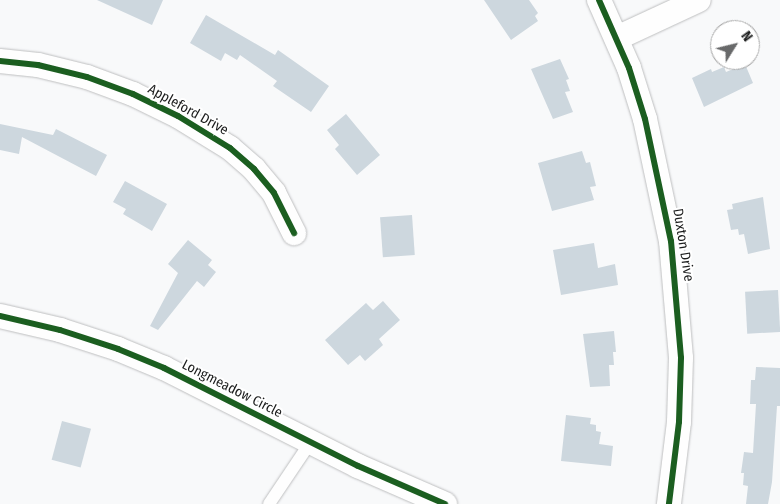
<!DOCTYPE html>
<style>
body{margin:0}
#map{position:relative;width:780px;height:504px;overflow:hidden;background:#f8f9fa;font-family:"Fira Sans Condensed",sans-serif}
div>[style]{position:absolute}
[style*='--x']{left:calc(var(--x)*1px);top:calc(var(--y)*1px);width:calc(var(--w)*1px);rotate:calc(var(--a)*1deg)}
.building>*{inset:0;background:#cdd7de;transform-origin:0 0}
.roads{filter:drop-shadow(0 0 1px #bebfc0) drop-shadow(0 0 1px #bebfc0)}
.lane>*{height:12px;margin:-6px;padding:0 6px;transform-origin:6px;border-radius:6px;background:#fefefe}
.street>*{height:24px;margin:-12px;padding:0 12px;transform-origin:12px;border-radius:12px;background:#fefefe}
.cycleway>*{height:6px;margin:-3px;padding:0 3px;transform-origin:3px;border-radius:3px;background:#1b5e20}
span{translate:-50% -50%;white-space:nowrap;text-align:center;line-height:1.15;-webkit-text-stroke:4px #fff;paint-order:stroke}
.street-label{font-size:14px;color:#1b1c1c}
.north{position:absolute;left:710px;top:20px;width:50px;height:50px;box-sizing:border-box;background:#fff;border:1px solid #a4a4a4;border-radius:50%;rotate:54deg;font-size:14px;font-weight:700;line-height:20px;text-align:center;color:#1b1c1c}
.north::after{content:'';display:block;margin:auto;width:18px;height:22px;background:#68696a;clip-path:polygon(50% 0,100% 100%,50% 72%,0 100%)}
</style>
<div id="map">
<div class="building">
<div style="clip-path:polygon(97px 0,163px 0,152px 25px)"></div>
<div style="clip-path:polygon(484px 0,529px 0,538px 13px,535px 16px,538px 21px,511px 40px)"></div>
<div style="clip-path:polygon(206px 15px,275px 55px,278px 50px,329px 86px,311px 112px,273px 86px,277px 81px,240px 55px,237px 60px,225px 53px,221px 61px,190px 43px)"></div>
<div style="clip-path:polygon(560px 59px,569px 79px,566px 80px,570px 91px,565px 92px,573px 112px,553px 119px,531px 69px)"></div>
<div style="clip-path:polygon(745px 64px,753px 83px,704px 107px,692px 78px,711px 69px,712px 72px,724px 67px,726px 72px)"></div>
<div style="clip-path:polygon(346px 114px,380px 155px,357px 175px,335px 149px,339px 145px,327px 130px)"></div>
<div style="clip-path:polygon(0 124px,53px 135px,56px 129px,107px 155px,96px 176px,22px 137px,19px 154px,0 150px)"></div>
<div style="clip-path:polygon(582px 151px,586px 163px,590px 162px,596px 186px,590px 187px,594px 200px,552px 211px,538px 163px)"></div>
<div style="clip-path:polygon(125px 181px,167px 204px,152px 231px,123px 214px,126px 209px,113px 202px)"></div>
<div style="clip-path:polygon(763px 197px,770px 249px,748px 254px,744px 234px,739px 235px,738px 229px,731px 230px,727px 210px,733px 209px,732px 204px)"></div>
<div style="left:412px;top:215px;width:40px;height:32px;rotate:86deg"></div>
<div style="clip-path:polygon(188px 240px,212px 260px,208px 265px,216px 272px,204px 287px,197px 281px,158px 330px,150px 326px,178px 273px,168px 264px)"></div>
<div style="clip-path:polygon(594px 243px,598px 268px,615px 264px,618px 285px,561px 295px,553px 250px)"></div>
<div style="left:778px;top:290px;width:42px;height:33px;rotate:87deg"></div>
<div style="clip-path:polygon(383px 301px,400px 320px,379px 339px,383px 345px,365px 361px,360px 355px,348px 365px,325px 340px,366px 303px,373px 310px)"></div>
<div style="clip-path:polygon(614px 331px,616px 352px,613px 352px,614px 365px,609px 365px,610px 386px,590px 387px,583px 334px)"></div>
<div style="clip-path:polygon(756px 367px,780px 368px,780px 406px,777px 406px,772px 482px,768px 504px,746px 504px,748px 486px,743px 485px,744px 473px,741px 473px,744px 452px,753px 453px,756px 404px,750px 404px,751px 380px,755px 380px)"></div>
<div style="clip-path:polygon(566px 415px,591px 418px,590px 424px,596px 425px,596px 431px,601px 432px,599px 444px,613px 446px,611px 466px,561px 461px)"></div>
<div style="left:62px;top:421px;width:30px;height:40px;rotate:15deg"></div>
</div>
<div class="roads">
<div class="lane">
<div style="--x:269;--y:504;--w:73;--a:-56.1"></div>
</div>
<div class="street">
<div style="--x:599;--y:0;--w:74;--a:66.2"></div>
<div style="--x:629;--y:68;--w:53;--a:72.6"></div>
<div style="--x:645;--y:119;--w:125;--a:78"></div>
<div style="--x:671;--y:241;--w:117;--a:85.1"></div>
<div style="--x:681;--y:358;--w:64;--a:91.8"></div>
<div style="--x:679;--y:422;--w:83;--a:97"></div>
<div style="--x:617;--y:38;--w:90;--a:-24.9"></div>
<div style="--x:0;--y:61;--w:38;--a:6"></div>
<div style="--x:38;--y:65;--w:50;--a:13.8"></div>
<div style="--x:87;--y:77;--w:49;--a:20.3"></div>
<div style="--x:133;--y:94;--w:50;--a:26.1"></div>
<div style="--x:178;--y:116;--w:61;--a:31.6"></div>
<div style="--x:230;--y:148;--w:32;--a:41"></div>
<div style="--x:254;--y:169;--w:31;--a:50"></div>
<div style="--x:274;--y:193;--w:45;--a:63.4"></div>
<div style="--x:0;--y:316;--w:62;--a:13.1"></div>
<div style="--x:60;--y:330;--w:61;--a:18.1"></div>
<div style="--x:118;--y:349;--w:50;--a:22.4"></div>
<div style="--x:164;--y:368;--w:217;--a:26.8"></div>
<div style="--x:358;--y:466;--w:95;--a:23.6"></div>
</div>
</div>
<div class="cycleway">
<div style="--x:599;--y:0;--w:74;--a:66.2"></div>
<div style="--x:629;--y:68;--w:53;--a:72.6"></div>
<div style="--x:645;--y:119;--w:125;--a:78"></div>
<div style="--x:671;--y:241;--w:117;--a:85.1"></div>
<div style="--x:681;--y:358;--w:64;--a:91.8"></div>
<div style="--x:679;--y:422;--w:83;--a:97"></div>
<div style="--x:0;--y:61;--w:38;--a:6"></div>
<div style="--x:38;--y:65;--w:50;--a:13.8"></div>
<div style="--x:87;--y:77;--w:49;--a:20.3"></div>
<div style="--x:133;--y:94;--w:50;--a:26.1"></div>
<div style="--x:178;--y:116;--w:61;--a:31.6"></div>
<div style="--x:230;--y:148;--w:32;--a:41"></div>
<div style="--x:254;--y:169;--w:31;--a:50"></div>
<div style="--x:274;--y:193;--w:45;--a:63.4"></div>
<div style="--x:0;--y:316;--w:62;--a:13.1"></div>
<div style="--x:60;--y:330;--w:61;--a:18.1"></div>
<div style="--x:118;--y:349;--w:50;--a:22.4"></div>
<div style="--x:164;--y:368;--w:217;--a:26.8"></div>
<div style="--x:358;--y:466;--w:95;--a:23.6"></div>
</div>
<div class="street-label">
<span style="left:188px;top:110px;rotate:29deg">Appleford Drive</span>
<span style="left:683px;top:245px;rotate:81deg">Duxton Drive</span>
<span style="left:232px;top:389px;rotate:27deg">Longmeadow Circle</span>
</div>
<div class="north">N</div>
</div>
